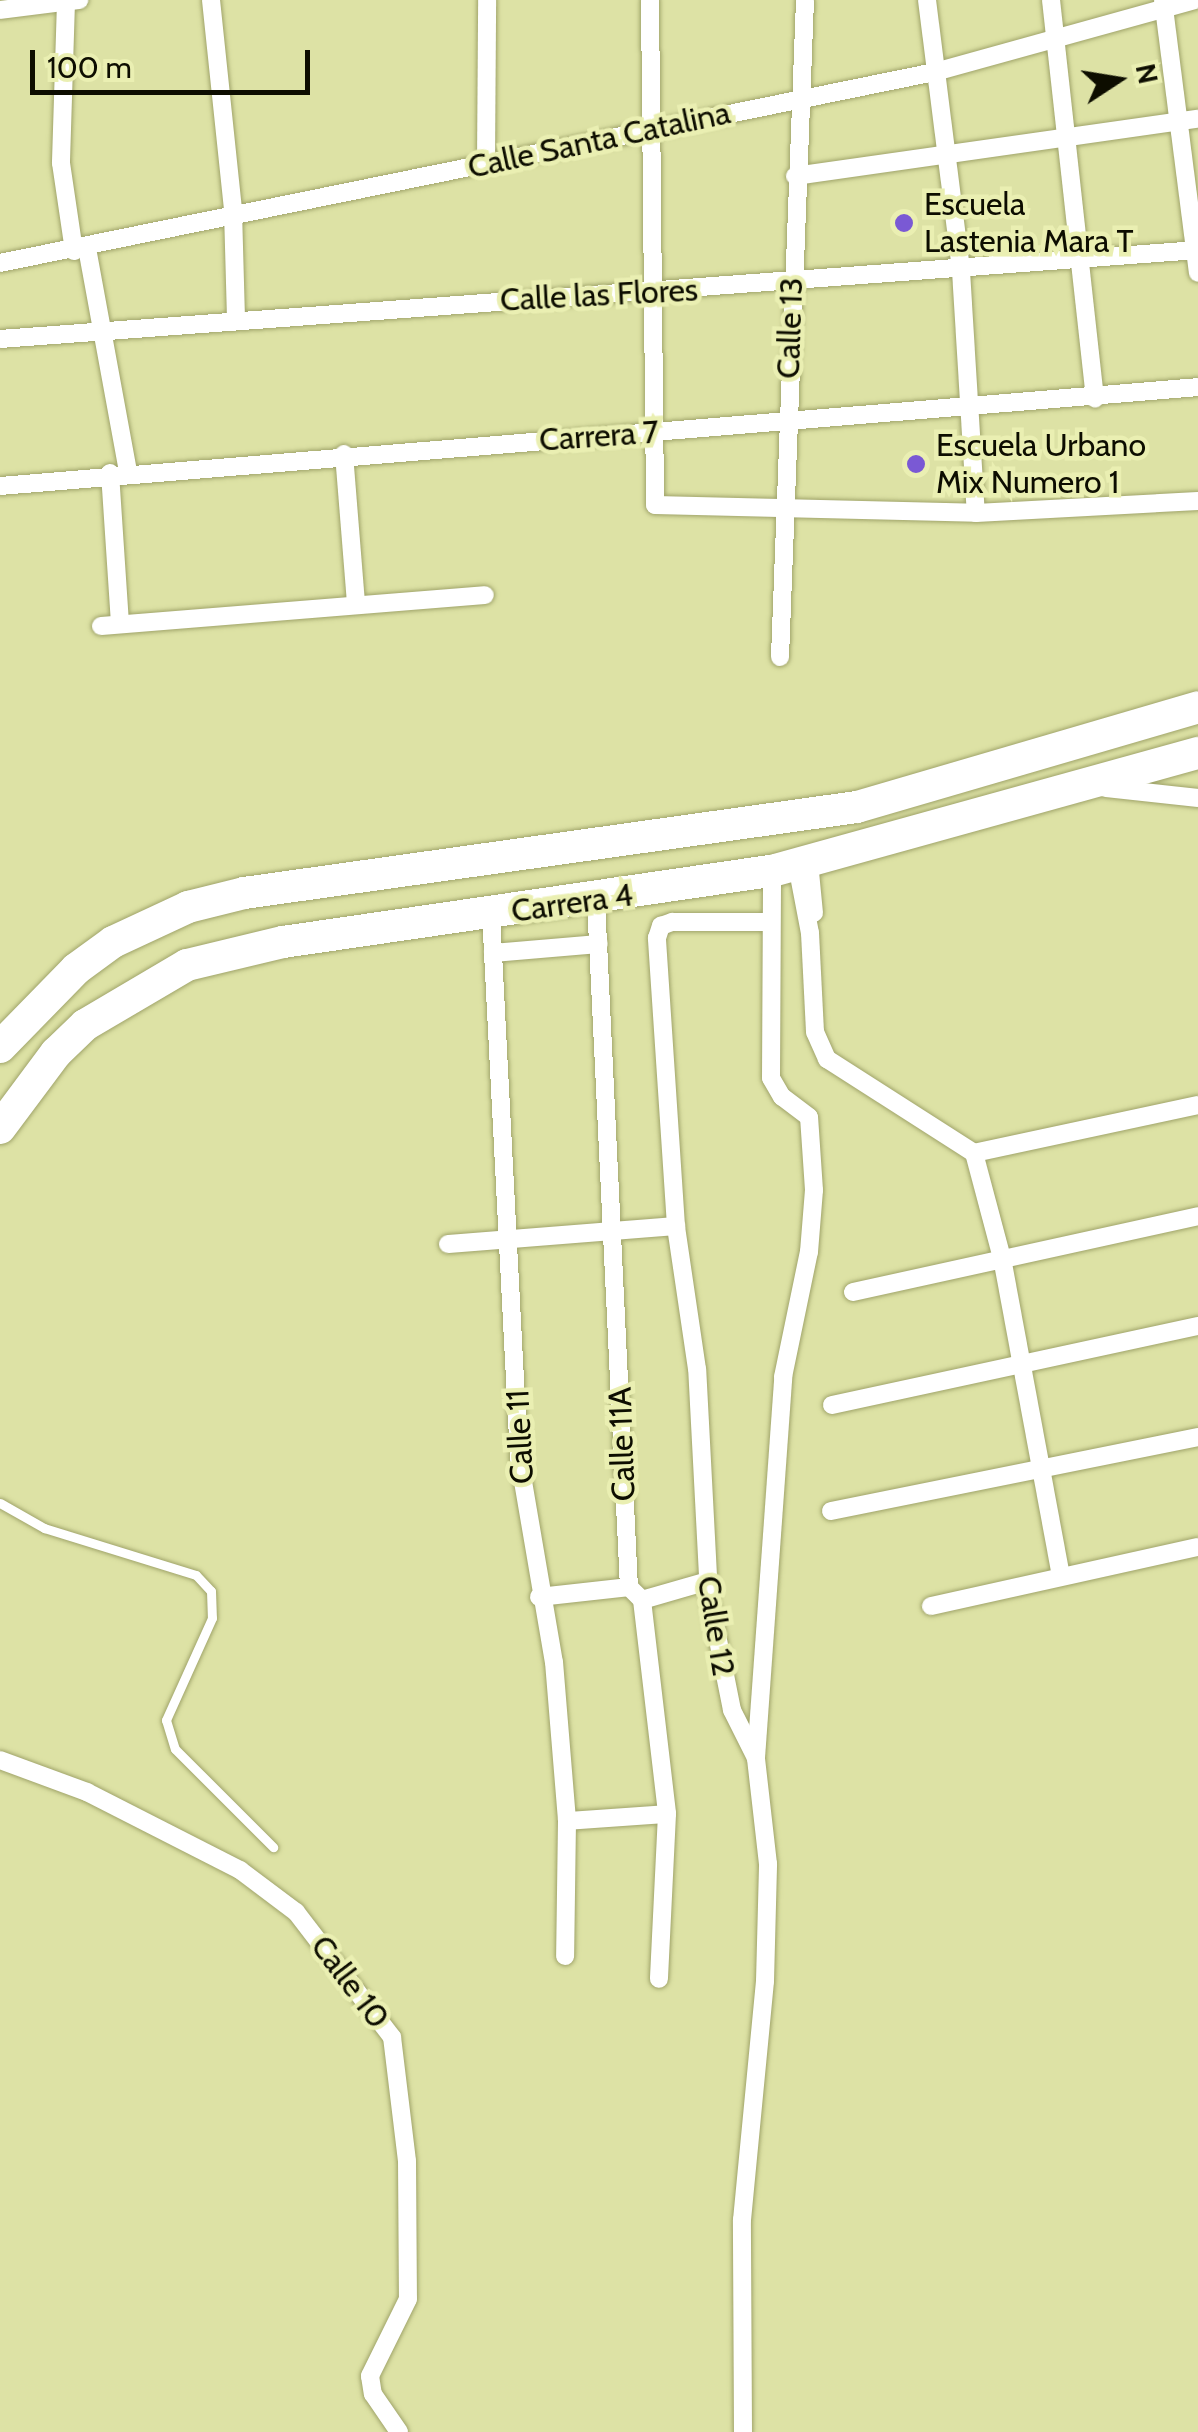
<!DOCTYPE html>
<style>
body{margin:0}
#map{position:relative;width:1198px;height:2432px;overflow:hidden;background:#dde2a5;font-family:Cabin,sans-serif}
div>[style]{position:absolute}
[style*='--x']{left:calc(var(--x)*1px);top:calc(var(--y)*1px);width:calc(var(--w)*1px);rotate:calc(var(--a)*1deg)}
.roads{filter:drop-shadow(0 0 2px #a0a46a) drop-shadow(0 0 2px #a0a46a)}
.lane>*{height:9px;margin:-4.5px;padding:0 4.5px;transform-origin:4.5px;border-radius:4.5px;background:#fff}
.street>*{height:18px;margin:-9px;padding:0 9px;transform-origin:9px;border-radius:9px;background:#fff}
.highway>*{height:32px;margin:-16px;padding:0 16px;transform-origin:16px;border-radius:16px;background:#fff}
.dots>*{width:28px;height:28px;translate:-50% -50%;box-sizing:border-box;border:5px solid #eaefb2;border-radius:50%}
span{translate:-50% -50%;white-space:nowrap;text-align:center;line-height:1.15;-webkit-text-stroke:9px #eaefb2;paint-order:stroke}
.street-label{font-size:32px;color:#0d0d00}
.poi-label{font-size:32px;color:#0d0d00}
.left{translate:0 -50%;text-align:left}
.north{position:absolute;left:1068px;top:30px;width:100px;height:100px;-webkit-text-stroke:8px #eaefb2;paint-order:stroke;rotate:78deg;font-size:28px;font-weight:700;line-height:40px;text-align:center;color:#0d0d00}
.north::after{content:'';display:block;margin:auto;width:35px;height:45px;background:#0d0d00;clip-path:polygon(50% 0,100% 100%,50% 72%,0 100%)}
.scale{position:absolute;left:30px;top:50px;width:280px;height:45px;box-sizing:border-box;border:5px solid #0d0d00;border-top:0;padding-left:12px;font-size:30px;line-height:35px;white-space:nowrap;color:#0d0d00;-webkit-text-stroke:8px #eaefb2;paint-order:stroke}
</style>
<div id="map">
<div class="roads">
<div class="lane">
<div style="--x:0;--y:1503;--w:51;--a:29.6"></div>
<div style="--x:44;--y:1528;--w:159;--a:17.2"></div>
<div style="--x:196;--y:1575;--w:22;--a:47"></div>
<div style="--x:211;--y:1591;--w:27;--a:88"></div>
<div style="--x:212;--y:1618;--w:112;--a:114.3"></div>
<div style="--x:166;--y:1720;--w:30;--a:73"></div>
<div style="--x:175;--y:1749;--w:139;--a:45"></div>
</div>
<div class="street">
<div style="--x:211;--y:0;--w:212;--a:84"></div>
<div style="--x:233;--y:211;--w:106;--a:88.4"></div>
<div style="--x:650;--y:0;--w:505;--a:89.43"></div>
<div style="--x:655;--y:505;--w:321;--a:1.4"></div>
<div style="--x:976;--y:513;--w:222;--a:-3.1"></div>
<div style="--x:927;--y:0;--w:273;--a:82.8"></div>
<div style="--x:961;--y:271;--w:242;--a:86.5"></div>
<div style="--x:1051;--y:0;--w:401;--a:83.7"></div>
<div style="--x:1163;--y:0;--w:275;--a:82.7"></div>
<div style="--x:66;--y:2;--w:161;--a:91.8"></div>
<div style="--x:61;--y:163;--w:89;--a:81.6"></div>
<div style="--x:0;--y:10;--w:80;--a:-7.2"></div>
<div style="--x:486;--y:163;--w:163;--a:-89.6"></div>
<div style="--x:795;--y:176;--w:407;--a:-8.1"></div>
<div style="--x:87;--y:248;--w:227;--a:79.6"></div>
<div style="--x:0;--y:263;--w:954;--a:-11.55"></div>
<div style="--x:935;--y:72;--w:269;--a:-15.5"></div>
<div style="--x:0;--y:339;--w:1201;--a:-4.25"></div>
<div style="--x:344;--y:454;--w:149;--a:85.4"></div>
<div style="--x:110;--y:473;--w:151;--a:86.2"></div>
<div style="--x:0;--y:486;--w:1202;--a:-4.72"></div>
<div style="--x:101;--y:626;--w:385;--a:-4.6"></div>
<div style="--x:780;--y:657;--w:657;--a:-87.82"></div>
<div style="--x:1106;--y:788;--w:93;--a:6.2"></div>
<div style="--x:809;--y:862;--w:51;--a:84.4"></div>
<div style="--x:797;--y:865;--w:69;--a:79.2"></div>
<div style="--x:810;--y:933;--w:99;--a:87.1"></div>
<div style="--x:815;--y:1032;--w:30;--a:66"></div>
<div style="--x:827;--y:1059;--w:174;--a:32.6"></div>
<div style="--x:974;--y:1153;--w:109;--a:75.1"></div>
<div style="--x:1002;--y:1258;--w:323;--a:79.5"></div>
<div style="--x:596;--y:901;--w:687;--a:87.25"></div>
<div style="--x:629;--y:1587;--w:18;--a:45"></div>
<div style="--x:642;--y:1600;--w:215;--a:83.3"></div>
<div style="--x:667;--y:1814;--w:165;--a:92.8"></div>
<div style="--x:491;--y:914;--w:545;--a:87.05"></div>
<div style="--x:519;--y:1458;--w:207;--a:80.3"></div>
<div style="--x:554;--y:1662;--w:160;--a:85.3"></div>
<div style="--x:567;--y:1821;--w:135;--a:90.8"></div>
<div style="--x:493;--y:953;--w:106;--a:-4.9"></div>
<div style="--x:974;--y:1153;--w:229;--a:-12.1"></div>
<div style="--x:448;--y:1244;--w:229;--a:-4.5"></div>
<div style="--x:853;--y:1292;--w:353;--a:-12.4"></div>
<div style="--x:832;--y:1405;--w:374;--a:-12.2"></div>
<div style="--x:831;--y:1511;--w:374;--a:-11.4"></div>
<div style="--x:539;--y:1597;--w:91;--a:-6.3"></div>
<div style="--x:642;--y:1600;--w:69;--a:-16.1"></div>
<div style="--x:931;--y:1606;--w:273;--a:-12.5"></div>
<div style="--x:756;--y:1758;--w:382;--a:-85.9"></div>
<div style="--x:783;--y:1377;--w:128;--a:-78.3"></div>
<div style="--x:809;--y:1252;--w:62;--a:-85.4"></div>
<div style="--x:814;--y:1190;--w:73;--a:-93.9"></div>
<div style="--x:809;--y:1117;--w:34;--a:-143"></div>
<div style="--x:782;--y:1097;--w:22;--a:-120"></div>
<div style="--x:771;--y:1078;--w:207;--a:-89.7"></div>
<div style="--x:0;--y:1760;--w:93;--a:20.2"></div>
<div style="--x:87;--y:1792;--w:172;--a:27"></div>
<div style="--x:240;--y:1870;--w:70;--a:36.9"></div>
<div style="--x:296;--y:1912;--w:158;--a:52.5"></div>
<div style="--x:392;--y:2037;--w:125;--a:83.1"></div>
<div style="--x:407;--y:2161;--w:138;--a:89.6"></div>
<div style="--x:408;--y:2299;--w:86;--a:116.3"></div>
<div style="--x:370;--y:2376;--w:18;--a:81"></div>
<div style="--x:373;--y:2394;--w:46;--a:55.6"></div>
<div style="--x:567;--y:1821;--w:100;--a:-4"></div>
<div style="--x:743;--y:2432;--w:212;--a:-90.3"></div>
<div style="--x:742;--y:2220;--w:240;--a:-84.5"></div>
<div style="--x:765;--y:1981;--w:117;--a:-88.5"></div>
<div style="--x:768;--y:1864;--w:107;--a:-96.5"></div>
<div style="--x:756;--y:1758;--w:54;--a:-116.6"></div>
<div style="--x:732;--y:1710;--w:117;--a:-101.3"></div>
<div style="--x:709;--y:1595;--w:226;--a:-93"></div>
<div style="--x:697;--y:1369;--w:145;--a:-98.4"></div>
<div style="--x:676;--y:1226;--w:289;--a:-93.8"></div>
<div style="--x:657;--y:938;--w:13;--a:-72"></div>
<div style="--x:661;--y:926;--w:12;--a:-20"></div>
<div style="--x:672;--y:922;--w:99;--a:0"></div>
</div>
<div class="highway">
<div style="--x:0;--y:1047;--w:109;--a:-45.7"></div>
<div style="--x:76;--y:969;--w:46;--a:-36.1"></div>
<div style="--x:113;--y:942;--w:83;--a:-25"></div>
<div style="--x:188;--y:907;--w:58;--a:-14"></div>
<div style="--x:244;--y:893;--w:619;--a:-7.99"></div>
<div style="--x:857;--y:807;--w:355;--a:-16.3"></div>
<div style="--x:0;--y:1128;--w:94;--a:-53.3"></div>
<div style="--x:56;--y:1053;--w:40;--a:-44"></div>
<div style="--x:85;--y:1025;--w:118;--a:-30.5"></div>
<div style="--x:187;--y:965;--w:99;--a:-13.5"></div>
<div style="--x:283;--y:942;--w:494;--a:-8.3"></div>
<div style="--x:772;--y:871;--w:442;--a:-15.5"></div>
</div>
</div>
<div class="dots">
<div style="left:904px;top:223px;background:#7a59d4"></div>
<div style="left:916px;top:464px;background:#7a59d4"></div>
</div>
<div class="street-label">
<span style="left:599px;top:140px;rotate:-12deg">Calle Santa Catalina</span>
<span style="left:599px;top:295px;rotate:-3deg">Calle las Flores</span>
<span style="left:790px;top:328px;rotate:-88deg">Calle 13</span>
<span style="left:599px;top:436px;rotate:-4deg">Carrera 7</span>
<span style="left:572px;top:903px;rotate:-8deg">Carrera 4</span>
<span style="left:520px;top:1437px;rotate:-93deg">Calle 11</span>
<span style="left:622px;top:1444px;rotate:-92deg">Calle 11A</span>
<span style="left:716px;top:1626px;rotate:81deg">Calle 12</span>
<span style="left:350px;top:1982px;rotate:53deg">Calle 10</span>
</div>
<div class="poi-label">
<span class="left" style="left:924px;top:223px">Escuela<br>Lastenia Mara T</span>
<span class="left" style="left:936px;top:464px">Escuela Urbano<br>Mix Numero 1</span>
</div>
<div class="north">N</div>
<div class="scale">100 m</div>
</div>
